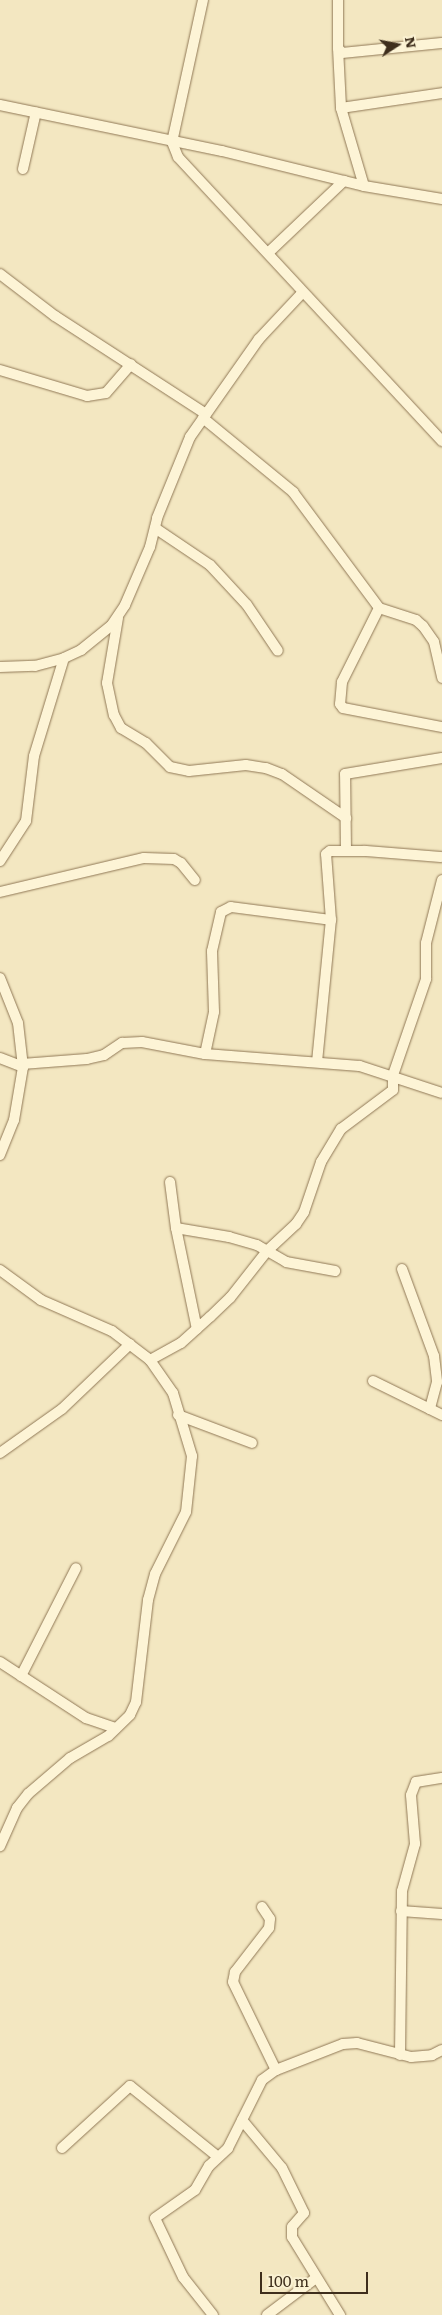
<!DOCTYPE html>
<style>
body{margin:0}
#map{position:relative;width:442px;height:2315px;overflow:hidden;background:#f3e7c1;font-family:Literata,serif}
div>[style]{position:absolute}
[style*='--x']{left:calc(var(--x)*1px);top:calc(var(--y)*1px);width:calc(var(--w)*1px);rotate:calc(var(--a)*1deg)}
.roads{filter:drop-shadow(0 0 1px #907856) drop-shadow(0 0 1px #907856)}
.minor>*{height:10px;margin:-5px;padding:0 5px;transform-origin:5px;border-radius:5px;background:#fdf4d6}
span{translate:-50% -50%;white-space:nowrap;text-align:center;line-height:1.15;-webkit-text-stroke:4.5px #faf1d2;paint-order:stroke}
.north{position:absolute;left:372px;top:20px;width:50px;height:50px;-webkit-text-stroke:4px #faf1d2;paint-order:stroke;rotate:79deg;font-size:14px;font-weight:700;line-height:20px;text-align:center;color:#3e2e1c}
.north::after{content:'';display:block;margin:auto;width:18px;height:22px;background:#3e2e1c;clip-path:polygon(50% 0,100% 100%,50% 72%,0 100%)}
.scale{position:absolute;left:260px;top:2272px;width:108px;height:22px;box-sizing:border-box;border:2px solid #3e2e1c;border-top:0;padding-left:6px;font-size:15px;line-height:18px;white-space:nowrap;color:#3e2e1c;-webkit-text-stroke:4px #faf1d2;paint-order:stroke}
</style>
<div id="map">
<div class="roads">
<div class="minor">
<div style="--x:203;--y:0;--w:145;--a:102.3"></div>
<div style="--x:172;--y:142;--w:16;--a:68"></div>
<div style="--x:178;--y:157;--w:388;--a:47.1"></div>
<div style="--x:338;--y:0;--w:48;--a:90"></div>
<div style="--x:338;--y:48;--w:6;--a:51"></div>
<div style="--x:342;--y:53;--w:100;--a:-5.7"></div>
<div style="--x:338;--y:48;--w:60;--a:87.1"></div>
<div style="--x:341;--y:108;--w:81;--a:73.6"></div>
<div style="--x:0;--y:105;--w:227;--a:11.7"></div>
<div style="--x:222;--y:151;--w:146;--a:13.8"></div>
<div style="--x:364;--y:186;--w:79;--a:9.5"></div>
<div style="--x:341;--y:108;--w:102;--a:-8.4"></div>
<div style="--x:23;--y:169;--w:58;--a:-77.2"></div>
<div style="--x:268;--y:253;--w:105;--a:-43.5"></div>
<div style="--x:0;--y:274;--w:69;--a:37.4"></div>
<div style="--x:55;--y:316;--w:180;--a:33"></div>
<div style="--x:0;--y:370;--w:91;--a:16.6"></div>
<div style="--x:87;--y:396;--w:19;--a:-9"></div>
<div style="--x:106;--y:393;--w:38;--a:-49"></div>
<div style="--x:203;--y:418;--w:117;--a:39.4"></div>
<div style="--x:293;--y:492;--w:144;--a:53.4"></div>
<div style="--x:379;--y:608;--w:39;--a:18"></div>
<div style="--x:416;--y:620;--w:9;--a:41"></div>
<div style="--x:423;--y:626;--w:19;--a:55"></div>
<div style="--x:434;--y:642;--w:37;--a:77"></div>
<div style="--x:155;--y:528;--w:66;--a:33.9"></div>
<div style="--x:210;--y:565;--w:54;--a:47.2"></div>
<div style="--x:247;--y:605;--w:55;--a:56"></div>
<div style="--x:379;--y:608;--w:83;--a:116.6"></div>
<div style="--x:342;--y:682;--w:22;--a:95"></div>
<div style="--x:340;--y:704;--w:5;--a:53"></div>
<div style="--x:343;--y:708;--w:101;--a:10.9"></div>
<div style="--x:118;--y:618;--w:66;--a:99.6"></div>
<div style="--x:107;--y:683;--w:33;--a:78"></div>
<div style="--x:114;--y:715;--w:15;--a:62"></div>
<div style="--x:121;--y:728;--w:29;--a:31"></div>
<div style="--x:146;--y:743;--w:34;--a:45"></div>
<div style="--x:170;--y:767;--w:19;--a:12"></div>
<div style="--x:189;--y:771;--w:57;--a:-6"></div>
<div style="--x:246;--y:765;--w:20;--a:9"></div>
<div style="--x:266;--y:768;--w:17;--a:21"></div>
<div style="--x:282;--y:774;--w:78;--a:34.5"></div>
<div style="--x:0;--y:667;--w:35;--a:-2"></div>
<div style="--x:35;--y:666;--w:30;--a:-15"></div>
<div style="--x:64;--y:658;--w:19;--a:-25"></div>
<div style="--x:81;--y:650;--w:38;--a:-39"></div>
<div style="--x:111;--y:626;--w:25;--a:-56"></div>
<div style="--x:125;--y:605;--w:63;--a:-66.7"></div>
<div style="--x:150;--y:547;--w:30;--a:-76"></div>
<div style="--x:157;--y:518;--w:87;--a:-67.8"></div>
<div style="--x:190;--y:437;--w:120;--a:-54.9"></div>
<div style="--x:259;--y:339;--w:63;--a:-46.9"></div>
<div style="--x:346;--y:851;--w:77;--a:-90.7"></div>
<div style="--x:345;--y:774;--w:98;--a:-9.4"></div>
<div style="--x:0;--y:861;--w:48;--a:-57"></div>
<div style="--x:26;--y:821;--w:65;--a:-83"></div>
<div style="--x:34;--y:756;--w:102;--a:-73"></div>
<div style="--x:0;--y:892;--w:148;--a:-13.3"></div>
<div style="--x:144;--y:858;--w:30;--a:2"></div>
<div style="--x:174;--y:859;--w:8;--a:30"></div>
<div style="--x:181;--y:863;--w:22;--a:51"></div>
<div style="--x:0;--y:978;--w:48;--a:68.2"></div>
<div style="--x:18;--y:1023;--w:44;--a:83.5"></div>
<div style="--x:23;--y:1067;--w:54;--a:99.6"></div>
<div style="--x:14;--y:1120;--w:38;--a:112"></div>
<div style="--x:205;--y:1054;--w:43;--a:-77.9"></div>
<div style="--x:214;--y:1012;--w:61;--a:-91.9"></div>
<div style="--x:212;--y:951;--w:40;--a:-77"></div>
<div style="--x:221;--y:912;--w:11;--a:-27"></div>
<div style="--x:231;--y:907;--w:101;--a:7.4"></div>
<div style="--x:0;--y:1058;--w:25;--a:21"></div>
<div style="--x:317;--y:1062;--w:143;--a:-84.4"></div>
<div style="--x:331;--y:920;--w:66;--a:-94.3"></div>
<div style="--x:326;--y:854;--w:5;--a:-37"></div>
<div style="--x:330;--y:851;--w:35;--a:0"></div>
<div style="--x:365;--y:851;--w:77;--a:4.5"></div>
<div style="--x:22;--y:1064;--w:65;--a:-4.4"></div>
<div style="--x:87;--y:1059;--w:17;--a:-13"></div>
<div style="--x:104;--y:1055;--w:22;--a:-34"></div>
<div style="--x:122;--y:1043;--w:20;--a:-3"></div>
<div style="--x:142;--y:1042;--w:64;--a:10.8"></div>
<div style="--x:205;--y:1054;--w:155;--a:4.4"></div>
<div style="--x:360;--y:1066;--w:86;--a:18.2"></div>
<div style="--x:170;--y:1182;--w:46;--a:82.6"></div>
<div style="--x:176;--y:1228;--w:103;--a:78.3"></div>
<div style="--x:176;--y:1228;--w:54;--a:9.6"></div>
<div style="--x:229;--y:1237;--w:29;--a:16"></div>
<div style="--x:257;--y:1245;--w:34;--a:30"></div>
<div style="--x:286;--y:1262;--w:50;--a:10.4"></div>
<div style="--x:402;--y:1269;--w:93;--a:69.8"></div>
<div style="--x:434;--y:1356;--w:26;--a:83"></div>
<div style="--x:437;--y:1382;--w:28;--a:105"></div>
<div style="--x:0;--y:1270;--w:51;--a:36.2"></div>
<div style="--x:41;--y:1300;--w:77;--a:23.6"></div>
<div style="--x:112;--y:1331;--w:48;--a:37.3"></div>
<div style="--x:150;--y:1360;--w:40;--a:55.1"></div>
<div style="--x:173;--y:1393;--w:66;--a:73.2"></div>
<div style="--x:192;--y:1456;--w:56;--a:96.1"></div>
<div style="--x:186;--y:1512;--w:69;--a:116.6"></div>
<div style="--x:155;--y:1574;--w:27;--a:105"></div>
<div style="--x:148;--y:1600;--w:103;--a:96.7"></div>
<div style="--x:136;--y:1702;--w:14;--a:115"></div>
<div style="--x:130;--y:1715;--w:30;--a:136"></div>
<div style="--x:108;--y:1736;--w:44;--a:149.9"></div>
<div style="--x:70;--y:1758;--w:55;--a:139.4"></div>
<div style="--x:28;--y:1794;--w:18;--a:128"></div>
<div style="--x:17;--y:1808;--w:42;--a:114.1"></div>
<div style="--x:150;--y:1360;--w:35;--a:-29"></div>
<div style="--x:181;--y:1343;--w:39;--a:-42"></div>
<div style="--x:210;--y:1317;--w:28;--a:-44"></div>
<div style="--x:230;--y:1298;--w:60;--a:-51.8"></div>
<div style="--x:267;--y:1251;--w:40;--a:-43"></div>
<div style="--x:296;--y:1224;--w:14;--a:-56"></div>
<div style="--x:304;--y:1212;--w:53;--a:-71.2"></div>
<div style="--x:321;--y:1162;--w:39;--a:-59"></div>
<div style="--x:341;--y:1129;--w:65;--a:-36.9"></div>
<div style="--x:393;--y:1090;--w:15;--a:-90"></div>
<div style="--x:393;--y:1075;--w:102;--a:-71"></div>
<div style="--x:426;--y:979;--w:36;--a:-90"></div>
<div style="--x:426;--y:943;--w:65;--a:-75.7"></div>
<div style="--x:373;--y:1381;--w:77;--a:26.2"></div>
<div style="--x:178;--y:1415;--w:79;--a:20.7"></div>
<div style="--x:0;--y:1453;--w:76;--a:-35.4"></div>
<div style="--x:62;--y:1409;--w:94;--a:-43.7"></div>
<div style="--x:0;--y:1662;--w:103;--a:33.1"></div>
<div style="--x:86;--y:1718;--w:31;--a:19"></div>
<div style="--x:21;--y:1676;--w:121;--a:-63"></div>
<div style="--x:262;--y:1907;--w:14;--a:56"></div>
<div style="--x:270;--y:1919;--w:9;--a:96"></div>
<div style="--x:269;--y:1928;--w:56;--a:127.7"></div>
<div style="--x:235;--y:1972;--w:10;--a:101"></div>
<div style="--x:233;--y:1982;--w:98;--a:64"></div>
<div style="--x:401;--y:1911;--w:41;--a:4.2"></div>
<div style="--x:400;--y:2055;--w:164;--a:-89.3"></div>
<div style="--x:402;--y:1891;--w:49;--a:-74.5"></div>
<div style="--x:415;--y:1844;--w:49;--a:-94.7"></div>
<div style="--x:411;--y:1795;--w:14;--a:-69"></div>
<div style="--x:416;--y:1782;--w:26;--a:-9"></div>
<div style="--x:242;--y:2120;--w:62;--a:50.2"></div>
<div style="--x:282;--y:2168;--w:50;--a:63.9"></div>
<div style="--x:304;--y:2213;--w:18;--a:131"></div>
<div style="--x:292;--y:2227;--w:10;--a:90"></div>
<div style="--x:292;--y:2237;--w:92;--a:58.4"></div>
<div style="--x:62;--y:2148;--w:92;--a:-42.4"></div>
<div style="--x:130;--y:2086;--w:113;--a:38.9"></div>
<div style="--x:213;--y:2315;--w:48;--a:-128.3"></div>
<div style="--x:183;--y:2277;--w:65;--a:-115.4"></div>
<div style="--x:155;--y:2218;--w:49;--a:-35"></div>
<div style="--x:195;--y:2190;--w:28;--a:-60"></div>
<div style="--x:209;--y:2166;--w:26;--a:-43"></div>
<div style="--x:228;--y:2148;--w:76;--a:-63.4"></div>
<div style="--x:262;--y:2080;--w:17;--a:-36"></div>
<div style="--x:276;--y:2070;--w:72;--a:-21.2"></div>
<div style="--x:343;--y:2044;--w:14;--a:-4"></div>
<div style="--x:357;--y:2043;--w:56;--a:14.5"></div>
<div style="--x:411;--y:2057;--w:21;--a:-5"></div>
<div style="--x:432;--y:2055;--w:11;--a:-27"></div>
<div style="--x:267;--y:2315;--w:61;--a:-37.1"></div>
</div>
</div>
<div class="north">N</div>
<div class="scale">100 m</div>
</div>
